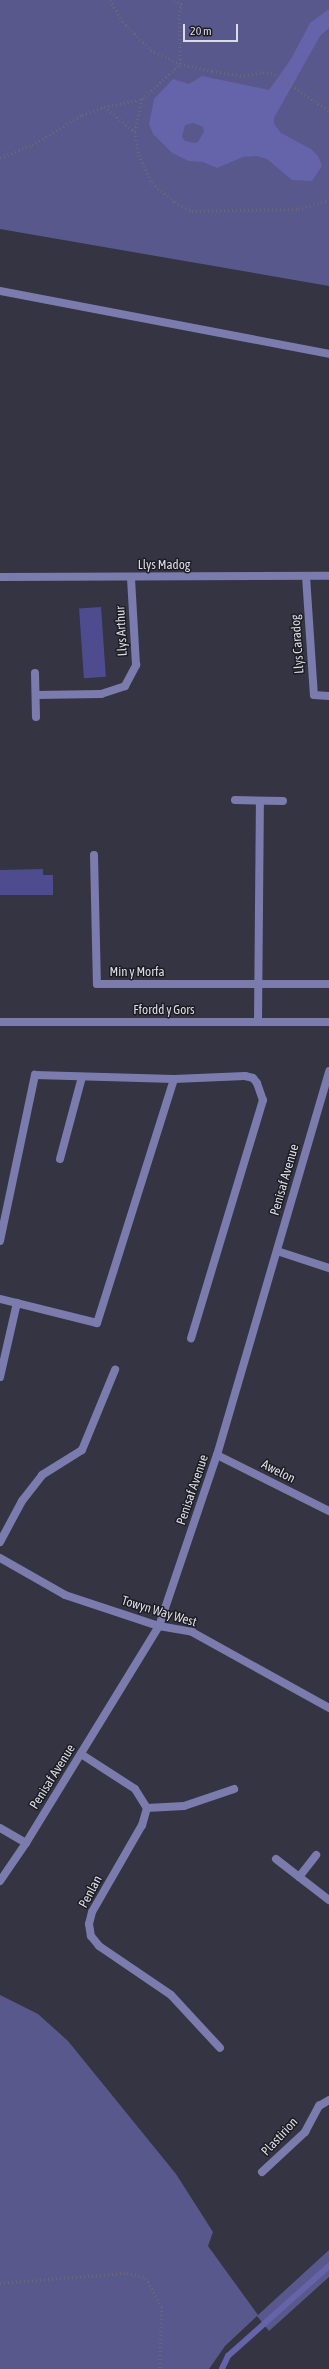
<!DOCTYPE html>
<style>
body{margin:0}
#map{position:relative;width:329px;height:2369px;overflow:hidden;background:#343443;font-family:"Asap Condensed",sans-serif}
div>[style]{position:absolute}
[style*='--x']{left:calc(var(--x)*1px);top:calc(var(--y)*1px);width:calc(var(--w)*1px);rotate:calc(var(--a)*1deg)}
.green>*{inset:0;background:#59588c}
.water>*{inset:0;background:#6563a9}
.stream>*{height:5.5px;margin:-2.75px;padding:0 2.75px;transform-origin:2.75px;border-radius:2.75px;background:#6563a9}
.building>*{inset:0;background:#4f4b8f;transform-origin:0 0}
.path>*{height:2.5px;margin-top:-1.25px;transform-origin:0;background:repeating-linear-gradient(90deg,#676775 0 1px,transparent 0 4px)}
.service>*{height:8px;margin:-4px;padding:0 4px;transform-origin:4px;border-radius:4px;background:#7b7bae}
.minor>*{height:8px;margin:-4px;padding:0 4px;transform-origin:4px;border-radius:4px;background:#7b7bae}
.tertiary>*{height:8px;margin:-4px;padding:0 4px;transform-origin:4px;border-radius:4px;background:#7b7bae}
span{translate:-50% -50%;white-space:nowrap;text-align:center;line-height:1.15;-webkit-text-stroke:3px #1c1c23;paint-order:stroke}
.street-label{font-size:13px;color:#dadbe4}
.scale{position:absolute;left:183px;top:24px;width:55px;height:18px;box-sizing:border-box;border:2px solid #dadbe4;border-top:0;padding-left:5px;font-size:12px;line-height:14px;white-space:nowrap;color:#dadbe4;-webkit-text-stroke:3px #1c1c23;paint-order:stroke}
</style>
<div id="map">
<div class="green">
<div style="clip-path:polygon(0 0,329px 0,329px 286px,0 229px)"></div>
<div style="clip-path:polygon(0 1995px,38px 2014px,68px 2041px,176px 2174px,213px 2232px,208px 2246px,258px 2315px,329px 2250px,329px 2277px,269px 2331px,257px 2316px,225px 2346px,209px 2369px,0 2369px)"></div>
</div>
<div class="water">
<div style="clip-path:polygon(evenodd,329px 9px,329px 28px,320px 36px,274px 118px,274px 124px,281px 133px,311px 149px,318px 156px,322px 166px,312px 181px,292px 180px,267px 159px,257px 156px,243px 157px,217px 168px,203px 162px,189px 161px,172px 153px,153px 134px,149px 124px,154px 99px,173px 79px,189px 84px,202px 76px,269px 90px,291px 59px,310px 23px,329px 9px,193px 123px,203px 127px,204px 131px,198px 142px,194px 143px,185px 141px,182px 137px,185px 125px,193px 123px)"></div>
</div>
<div class="stream">
<div style="--x:222;--y:2369;--w:14;--a:-65"></div>
<div style="--x:228;--y:2356;--w:135;--a:-41.7"></div>
</div>
<div class="building">
<div style="left:101px;top:607px;width:70px;height:22px;rotate:86deg"></div>
<div style="clip-path:polygon(43px 869px,43px 875px,53px 875px,53px 895px,0 895px,0 870px)"></div>
</div>
<div class="path">
<div style="--x:110;--y:0;--w:26;--a:59"></div>
<div style="--x:123;--y:22;--w:40;--a:45"></div>
<div style="--x:151;--y:50;--w:32;--a:26"></div>
<div style="--x:180;--y:64;--w:33;--a:12"></div>
<div style="--x:212;--y:71;--w:32;--a:9"></div>
<div style="--x:244;--y:76;--w:19;--a:-12"></div>
<div style="--x:263;--y:72;--w:12;--a:9"></div>
<div style="--x:275;--y:74;--w:65;--a:34.4"></div>
<div style="--x:174;--y:0;--w:9;--a:36"></div>
<div style="--x:142;--y:99;--w:34;--a:102"></div>
<div style="--x:135;--y:132;--w:23;--a:80"></div>
<div style="--x:139;--y:155;--w:31;--a:65"></div>
<div style="--x:152;--y:183;--w:30;--a:40"></div>
<div style="--x:175;--y:202;--w:19;--a:28"></div>
<div style="--x:192;--y:211;--w:106;--a:-1.1"></div>
<div style="--x:298;--y:209;--w:32;--a:-16"></div>
<div style="--x:104;--y:107;--w:40;--a:39"></div>
<div style="--x:0;--y:158;--w:35;--a:-22"></div>
<div style="--x:32;--y:145;--w:58;--a:-31"></div>
<div style="--x:82;--y:115;--w:23;--a:-20"></div>
<div style="--x:104;--y:107;--w:39;--a:-12"></div>
<div style="--x:142;--y:99;--w:52;--a:-42.6"></div>
<div style="--x:180;--y:64;--w:48;--a:-91.2"></div>
<div style="--x:179;--y:16;--w:16;--a:-79"></div>
<div style="--x:0;--y:2283;--w:127;--a:-4.5"></div>
<div style="--x:127;--y:2273;--w:20;--a:15"></div>
<div style="--x:146;--y:2278;--w:33;--a:61"></div>
<div style="--x:162;--y:2307;--w:62;--a:91.8"></div>
</div>
<div class="service">
<div style="--x:0;--y:291;--w:335;--a:10.8"></div>
<div style="--x:174;--y:1079;--w:71;--a:-2.4"></div>
<div style="--x:245;--y:1076;--w:8;--a:14"></div>
<div style="--x:253;--y:1078;--w:6;--a:51"></div>
<div style="--x:257;--y:1083;--w:18;--a:71"></div>
<div style="--x:263;--y:1100;--w:249;--a:106.8"></div>
<div style="--x:60;--y:1159;--w:85;--a:-75"></div>
<div style="--x:0;--y:1241;--w:170;--a:-78.1"></div>
<div style="--x:35;--y:1075;--w:139;--a:1.6"></div>
<div style="--x:174;--y:1079;--w:256;--a:107.5"></div>
<div style="--x:97;--y:1323;--w:100;--a:-166.1"></div>
<div style="--x:277;--y:1251;--w:55;--a:18.1"></div>
<div style="--x:0;--y:1377;--w:76;--a:-77.1"></div>
<div style="--x:184;--y:1806;--w:53;--a:-18.8"></div>
</div>
<div class="minor">
<div style="--x:306;--y:576;--w:119;--a:86.2"></div>
<div style="--x:314;--y:695;--w:15;--a:4"></div>
<div style="--x:0;--y:577;--w:329;--a:-0.2"></div>
<div style="--x:35;--y:673;--w:44;--a:88.7"></div>
<div style="--x:36;--y:695;--w:65;--a:-0.9"></div>
<div style="--x:101;--y:694;--w:25;--a:-18"></div>
<div style="--x:125;--y:686;--w:24;--a:-62"></div>
<div style="--x:136;--y:665;--w:88;--a:-93.3"></div>
<div style="--x:235;--y:800;--w:48;--a:1.2"></div>
<div style="--x:94;--y:855;--w:129;--a:88.7"></div>
<div style="--x:97;--y:984;--w:232;--a:0"></div>
<div style="--x:258;--y:1022;--w:221;--a:-89.5"></div>
<div style="--x:217;--y:1455;--w:125;--a:26.6"></div>
<div style="--x:0;--y:1542;--w:47;--a:-61.8"></div>
<div style="--x:22;--y:1501;--w:33;--a:-52"></div>
<div style="--x:42;--y:1475;--w:47;--a:-32"></div>
<div style="--x:82;--y:1450;--w:87;--a:-67.6"></div>
<div style="--x:0;--y:1558;--w:75;--a:29.6"></div>
<div style="--x:65;--y:1595;--w:99;--a:18.3"></div>
<div style="--x:159;--y:1626;--w:34;--a:10"></div>
<div style="--x:192;--y:1632;--w:157;--a:29"></div>
<div style="--x:81;--y:1754;--w:64;--a:32.9"></div>
<div style="--x:135;--y:1789;--w:22;--a:58"></div>
<div style="--x:147;--y:1808;--w:18;--a:106"></div>
<div style="--x:142;--y:1825;--w:100;--a:119.9"></div>
<div style="--x:92;--y:1912;--w:12;--a:104"></div>
<div style="--x:89;--y:1924;--w:12;--a:81"></div>
<div style="--x:91;--y:1936;--w:13;--a:51"></div>
<div style="--x:99;--y:1946;--w:87;--a:34.2"></div>
<div style="--x:171;--y:1995;--w:72;--a:47.2"></div>
<div style="--x:147;--y:1808;--w:37;--a:-3"></div>
<div style="--x:0;--y:1828;--w:30;--a:30"></div>
<div style="--x:276;--y:1859;--w:67;--a:37.7"></div>
<div style="--x:299;--y:1877;--w:28;--a:-52"></div>
<div style="--x:0;--y:1881;--w:46;--a:-55.6"></div>
<div style="--x:26;--y:1843;--w:255;--a:-58.5"></div>
<div style="--x:159;--y:1626;--w:181;--a:-71.3"></div>
<div style="--x:217;--y:1455;--w:400;--a:-73.7"></div>
<div style="--x:262;--y:2172;--w:59;--a:-42.9"></div>
<div style="--x:305;--y:2132;--w:30;--a:-62"></div>
<div style="--x:319;--y:2106;--w:12;--a:-31"></div>
</div>
<div class="tertiary">
<div style="--x:0;--y:1022;--w:329;--a:0"></div>
</div>
<div class="street-label">
<span style="left:164px;top:565px">Llys Madog</span>
<span style="left:122px;top:631px;rotate:-93deg">Llys Arthur</span>
<span style="left:298px;top:644px;rotate:-94deg">Llys Caradog</span>
<span style="left:137px;top:972px">Min y Morfa</span>
<span style="left:164px;top:1010px">Ffordd y Gors</span>
<span style="left:285px;top:1180px;rotate:-74deg">Penisaf Avenue</span>
<span style="left:278px;top:1472px;rotate:27deg">Awelon</span>
<span style="left:193px;top:1490px;rotate:-71deg">Penisaf Avenue</span>
<span style="left:159px;top:1612px;rotate:17deg">Towyn Way West</span>
<span style="left:53px;top:1777px;rotate:-58deg">Penisaf Avenue</span>
<span style="left:91px;top:1892px;rotate:-62deg">Penlan</span>
<span style="left:280px;top:2137px;rotate:-47deg">Plastirion</span>
</div>
<div class="scale">20 m</div>
</div>
